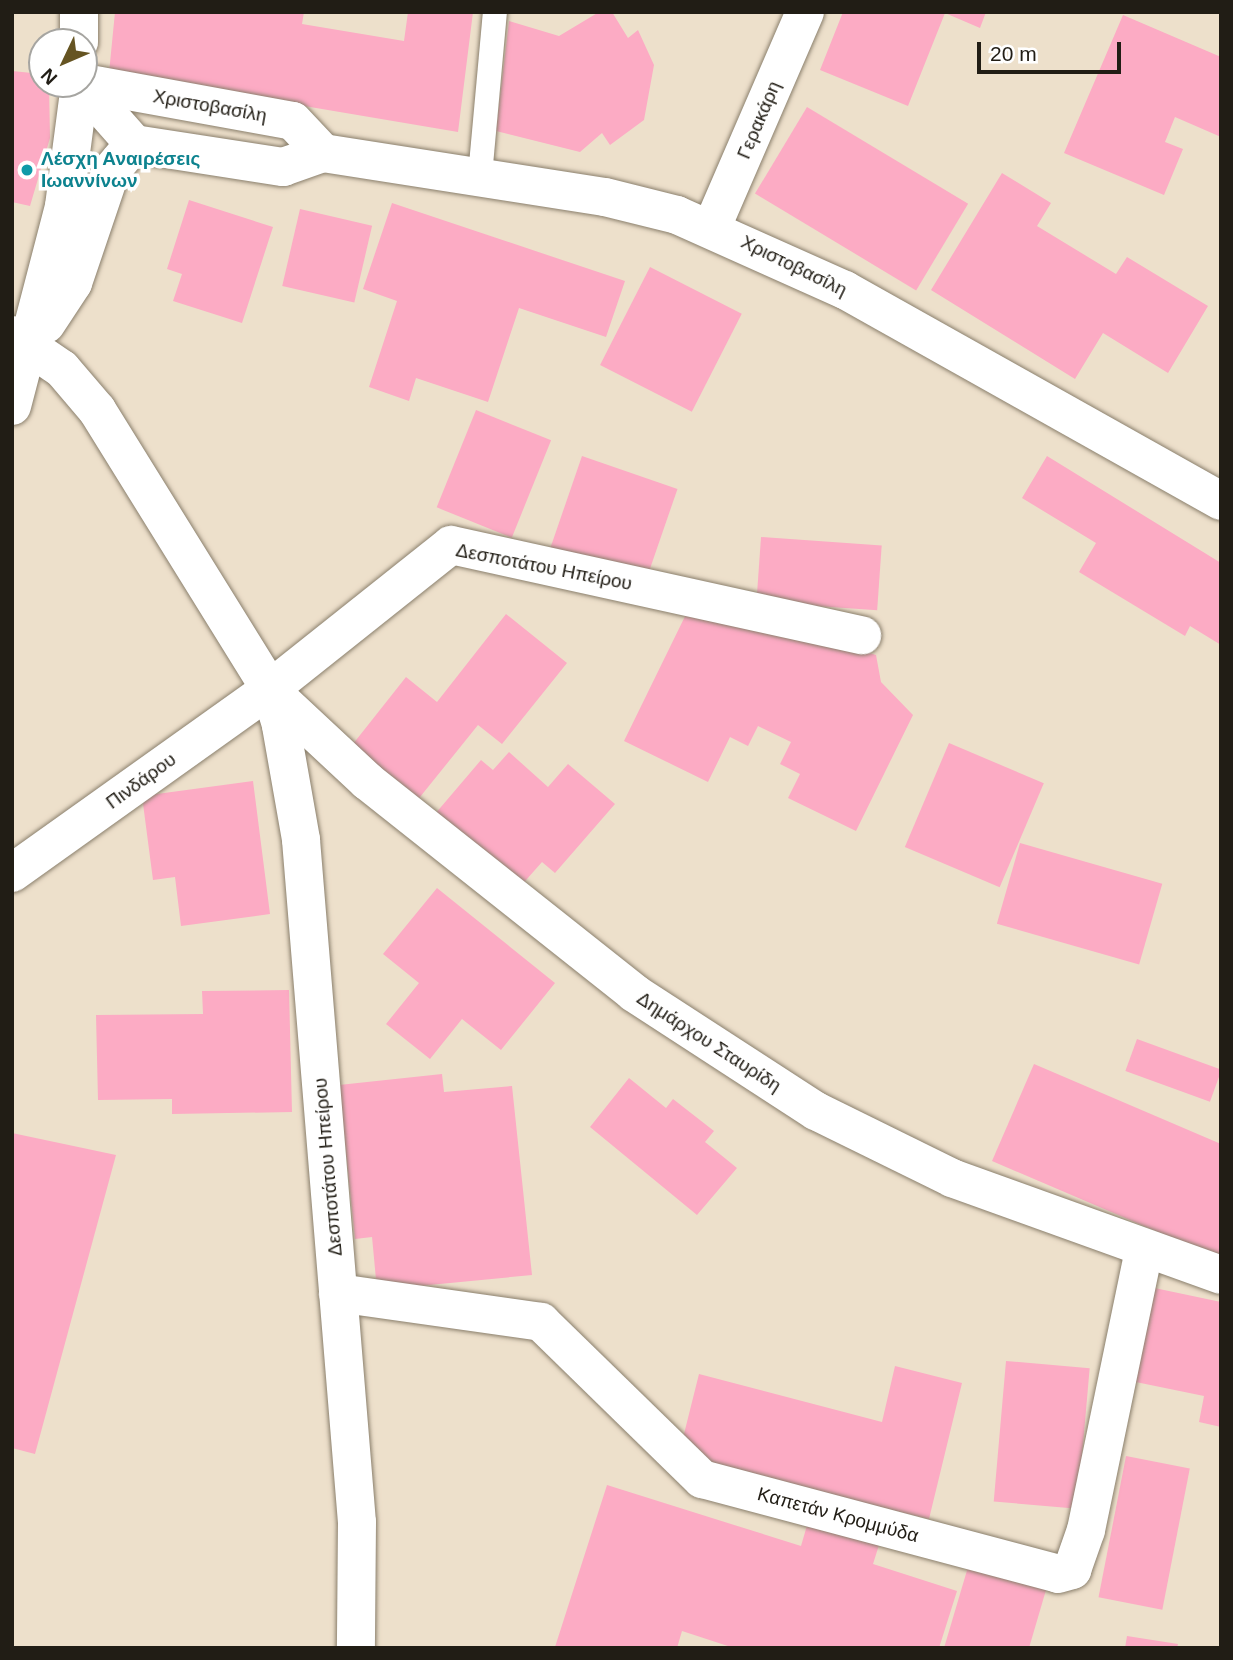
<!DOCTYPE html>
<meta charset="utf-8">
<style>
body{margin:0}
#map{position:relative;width:1233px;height:1660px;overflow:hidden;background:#ede0cb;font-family:Helvetica,sans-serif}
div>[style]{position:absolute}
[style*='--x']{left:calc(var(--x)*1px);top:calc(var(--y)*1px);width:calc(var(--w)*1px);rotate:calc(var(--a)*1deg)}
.building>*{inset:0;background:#fcabc4;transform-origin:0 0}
.roads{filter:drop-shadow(0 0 2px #8a7f6c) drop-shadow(0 0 2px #8a7f6c)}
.service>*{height:24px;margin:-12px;padding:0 12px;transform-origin:12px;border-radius:12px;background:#fff}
.minor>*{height:38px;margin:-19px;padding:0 19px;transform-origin:19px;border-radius:19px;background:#fff}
.dots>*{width:19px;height:19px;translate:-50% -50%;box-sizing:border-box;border:4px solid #fff;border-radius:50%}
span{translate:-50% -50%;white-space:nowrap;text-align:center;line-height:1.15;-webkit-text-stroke:7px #fff;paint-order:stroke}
.street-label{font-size:19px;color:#211d15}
.culture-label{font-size:19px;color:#0d838f;font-weight:700}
.left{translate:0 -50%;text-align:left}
.frame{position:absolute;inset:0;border:14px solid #211d15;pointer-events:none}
.north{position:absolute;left:28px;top:28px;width:70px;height:70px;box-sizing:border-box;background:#fff;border:2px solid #a6a5a1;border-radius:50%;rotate:226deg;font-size:19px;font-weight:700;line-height:28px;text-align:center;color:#211d15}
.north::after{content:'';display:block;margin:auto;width:24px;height:32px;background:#655422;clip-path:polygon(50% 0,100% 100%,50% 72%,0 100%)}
.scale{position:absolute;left:977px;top:42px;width:144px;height:32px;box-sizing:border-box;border:4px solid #211d15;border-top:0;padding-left:9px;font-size:21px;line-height:24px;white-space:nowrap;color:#211d15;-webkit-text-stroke:5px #fff;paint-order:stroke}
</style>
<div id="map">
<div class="building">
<div style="clip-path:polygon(115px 12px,304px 12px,302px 24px,404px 41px,408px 12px,473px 12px,458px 132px,109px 73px)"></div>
<div style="clip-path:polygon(599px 12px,612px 12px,628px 38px,638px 30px,654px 65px,644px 120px,610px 145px,602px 133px,580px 152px,496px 131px,509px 21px,559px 36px)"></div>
<div style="clip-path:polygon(843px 12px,986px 12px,980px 28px,945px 13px,908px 106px,820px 70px)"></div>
<div style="clip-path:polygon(1123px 15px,1221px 57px,1221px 137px,1175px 117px,1165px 142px,1183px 149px,1164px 195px,1064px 153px)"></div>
<div style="clip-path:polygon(12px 71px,42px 74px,42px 84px,49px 84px,50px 138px,30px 206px,12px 202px)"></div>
<div style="left:807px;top:107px;width:188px;height:101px;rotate:31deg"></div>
<div style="clip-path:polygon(1002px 173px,1051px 203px,1037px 226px,1116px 274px,1127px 257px,1208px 306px,1168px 373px,1103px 333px,1075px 379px,931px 290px)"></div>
<div style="clip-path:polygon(189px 200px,273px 227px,242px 323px,173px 301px,182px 274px,167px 269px)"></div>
<div style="clip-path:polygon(392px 203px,625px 281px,606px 337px,519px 308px,488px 402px,416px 378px,409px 401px,369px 387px,397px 301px,363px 289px)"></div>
<div style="left:300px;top:209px;width:74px;height:79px;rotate:13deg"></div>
<div style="left:650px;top:267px;width:103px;height:110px;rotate:27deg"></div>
<div style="left:476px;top:410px;width:81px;height:105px;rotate:22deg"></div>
<div style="left:582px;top:456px;width:101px;height:97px;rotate:19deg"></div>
<div style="clip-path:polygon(1047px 456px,1221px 563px,1221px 645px,1190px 626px,1185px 636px,1079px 572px,1096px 543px,1022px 498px)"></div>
<div style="left:761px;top:537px;width:121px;height:65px;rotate:4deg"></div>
<div style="clip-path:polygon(693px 600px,876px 655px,881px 682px,913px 715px,856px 831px,788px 798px,800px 774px,780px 764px,791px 742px,758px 726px,748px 746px,730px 737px,708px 782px,624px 741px)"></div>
<div style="clip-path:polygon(506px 614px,567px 663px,502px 744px,478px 725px,416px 802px,349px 749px,406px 677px,437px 702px)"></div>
<div style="left:949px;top:743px;width:103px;height:113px;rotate:23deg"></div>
<div style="clip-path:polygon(509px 752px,548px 787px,568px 764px,615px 804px,555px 873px,542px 862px,519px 888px,435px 814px,481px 760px,493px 770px)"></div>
<div style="clip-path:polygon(253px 781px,270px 914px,181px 926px,175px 877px,153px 880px,142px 796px)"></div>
<div style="left:1020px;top:843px;width:148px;height:84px;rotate:16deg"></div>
<div style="clip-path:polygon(437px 888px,555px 983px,501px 1050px,462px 1019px,430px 1059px,386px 1024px,419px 983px,383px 954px)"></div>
<div style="clip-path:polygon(289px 990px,292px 1112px,172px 1114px,172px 1099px,98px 1100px,96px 1015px,203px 1014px,202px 991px)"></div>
<div style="left:1137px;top:1039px;width:90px;height:34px;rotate:20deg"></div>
<div style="clip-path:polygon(1034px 1064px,1221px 1144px,1221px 1259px,992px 1161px)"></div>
<div style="clip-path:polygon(442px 1074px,444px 1092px,512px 1086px,532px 1275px,377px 1290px,372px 1237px,355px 1239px,339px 1085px)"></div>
<div style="clip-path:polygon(629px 1078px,666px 1108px,673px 1099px,714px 1131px,705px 1142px,737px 1168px,697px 1215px,590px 1127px)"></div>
<div style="clip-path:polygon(12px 1133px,116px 1155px,35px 1454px,12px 1448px)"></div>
<div style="clip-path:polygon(1145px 1286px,1221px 1302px,1221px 1427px,1199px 1422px,1204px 1396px,1126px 1380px)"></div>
<div style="left:1006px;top:1361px;width:84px;height:141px;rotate:5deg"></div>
<div style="clip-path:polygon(895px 1366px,962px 1383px,929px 1519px,678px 1458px,699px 1374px,882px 1422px)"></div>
<div style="left:1126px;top:1456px;width:65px;height:144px;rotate:11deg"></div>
<div style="clip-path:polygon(607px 1485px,801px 1546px,808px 1522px,879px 1545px,873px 1564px,957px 1591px,939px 1648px,734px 1648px,682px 1631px,677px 1648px,555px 1647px)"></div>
<div style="clip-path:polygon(968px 1567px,1046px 1590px,1029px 1648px,944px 1648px)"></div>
<div style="clip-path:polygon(1127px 1636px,1178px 1644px,1177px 1648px,1125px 1648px)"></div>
</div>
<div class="roads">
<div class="service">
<div style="--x:480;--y:176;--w:165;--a:-84.8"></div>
</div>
<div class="minor">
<div style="--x:79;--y:12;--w:30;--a:90"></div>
<div style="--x:84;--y:83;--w:212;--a:10.3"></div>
<div style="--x:293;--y:121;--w:44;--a:46.8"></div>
<div style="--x:81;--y:84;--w:80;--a:48.5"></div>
<div style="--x:134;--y:144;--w:151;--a:8.8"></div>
<div style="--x:283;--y:167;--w:42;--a:-19.3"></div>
<div style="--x:323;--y:153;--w:285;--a:8.9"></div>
<div style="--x:605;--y:197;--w:74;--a:14"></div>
<div style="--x:677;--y:215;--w:184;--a:24.1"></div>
<div style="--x:845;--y:290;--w:431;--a:29.3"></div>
<div style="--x:712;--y:227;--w:234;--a:-66.6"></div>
<div style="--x:46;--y:324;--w:49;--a:-56.6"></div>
<div style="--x:73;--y:283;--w:118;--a:-71.3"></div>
<div style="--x:111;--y:171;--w:35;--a:-50"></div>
<div style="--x:12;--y:335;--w:60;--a:34.2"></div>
<div style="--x:62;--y:369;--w:54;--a:49.5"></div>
<div style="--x:97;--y:410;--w:328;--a:58.2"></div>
<div style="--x:270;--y:689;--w:39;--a:73"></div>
<div style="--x:281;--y:726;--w:116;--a:80"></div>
<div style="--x:301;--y:840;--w:684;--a:85.31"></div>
<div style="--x:357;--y:1522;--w:126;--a:90.5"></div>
<div style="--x:12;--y:406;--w:207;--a:-75.4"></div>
<div style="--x:64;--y:206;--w:123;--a:-82.5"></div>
<div style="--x:276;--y:696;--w:125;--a:43"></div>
<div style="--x:367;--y:781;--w:341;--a:38.4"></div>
<div style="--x:634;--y:993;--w:217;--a:33"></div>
<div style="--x:816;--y:1111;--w:152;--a:26.2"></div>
<div style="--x:952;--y:1178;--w:286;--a:19.8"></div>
<div style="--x:12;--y:873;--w:317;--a:-35.5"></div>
<div style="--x:270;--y:689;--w:231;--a:-38.5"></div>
<div style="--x:451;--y:545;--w:421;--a:12.4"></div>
<div style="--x:338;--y:1293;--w:205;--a:8.1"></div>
<div style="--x:541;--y:1322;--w:225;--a:44.3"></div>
<div style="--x:702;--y:1479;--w:368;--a:14.9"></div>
<div style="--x:1058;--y:1574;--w:15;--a:-16"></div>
<div style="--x:1072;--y:1570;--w:42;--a:-70.7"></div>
<div style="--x:1086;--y:1530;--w:286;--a:-78.3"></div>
</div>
</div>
<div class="dots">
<div style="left:27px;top:170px;background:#0f9aa8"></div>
</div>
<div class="street-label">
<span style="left:210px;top:106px;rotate:10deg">Χριστοβασίλη</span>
<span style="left:759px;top:120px;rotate:-67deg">Γερακάρη</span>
<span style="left:794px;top:266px;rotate:26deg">Χριστοβασίλη</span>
<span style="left:544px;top:567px;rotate:11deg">Δεσποτάτου Ηπείρου</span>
<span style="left:141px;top:781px;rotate:-36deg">Πινδάρου</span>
<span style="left:709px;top:1042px;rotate:33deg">Δημάρχου Σταυρίδη</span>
<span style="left:328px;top:1167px;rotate:-95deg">Δεσποτάτου Ηπείρου</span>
<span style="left:838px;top:1515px;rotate:15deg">Καπετάν Κρομμύδα</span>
</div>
<div class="culture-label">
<span class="left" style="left:41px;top:170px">Λέσχη Αναιρέσεις<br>Ιωαννίνων</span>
</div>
<div class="frame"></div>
<div class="north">N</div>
<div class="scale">20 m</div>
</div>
